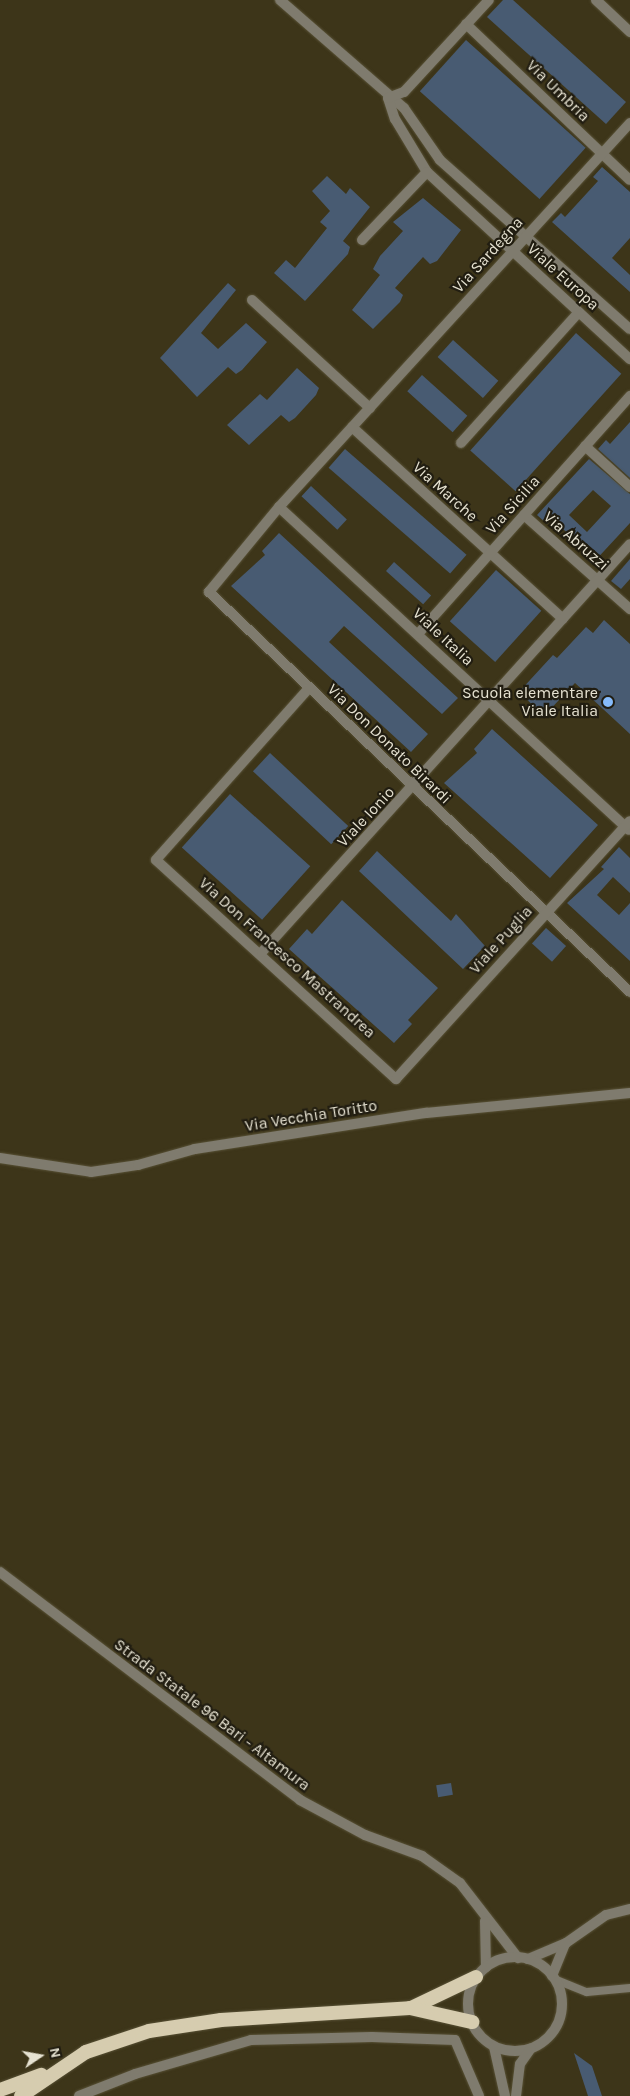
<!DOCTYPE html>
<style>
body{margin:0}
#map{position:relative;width:630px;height:2096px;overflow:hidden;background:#3d3519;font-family:Karla,sans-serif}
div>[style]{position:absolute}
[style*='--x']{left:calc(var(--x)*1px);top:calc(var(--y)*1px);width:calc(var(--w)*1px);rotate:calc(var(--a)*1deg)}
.building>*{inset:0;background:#485b72;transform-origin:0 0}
.roads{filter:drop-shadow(0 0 1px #585136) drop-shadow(0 0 1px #585136)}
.service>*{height:8px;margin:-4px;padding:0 4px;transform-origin:4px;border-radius:4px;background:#7f7b6e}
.minor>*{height:10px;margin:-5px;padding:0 5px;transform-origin:5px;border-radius:5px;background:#7f7b6e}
.tertiary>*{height:10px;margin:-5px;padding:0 5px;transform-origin:5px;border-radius:5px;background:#7f7b6e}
.tertiary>.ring{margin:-5px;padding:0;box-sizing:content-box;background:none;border:10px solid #7f7b6e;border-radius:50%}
.trunk>*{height:14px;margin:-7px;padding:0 7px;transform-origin:7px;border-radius:7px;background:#d6ccaf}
.dots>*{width:14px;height:14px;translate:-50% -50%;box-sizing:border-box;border:2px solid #211d11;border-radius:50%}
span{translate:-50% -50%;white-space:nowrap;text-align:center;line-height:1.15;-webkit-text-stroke:4.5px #211d11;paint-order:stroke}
.street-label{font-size:16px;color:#e6e2d1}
.poi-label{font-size:16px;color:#e6e2d1}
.right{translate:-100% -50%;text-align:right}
.north{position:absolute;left:15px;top:2031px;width:50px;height:50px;-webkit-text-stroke:4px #211d11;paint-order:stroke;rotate:78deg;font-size:14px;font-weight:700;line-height:20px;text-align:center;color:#e6e2d1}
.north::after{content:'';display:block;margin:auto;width:18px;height:22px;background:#e6e2d1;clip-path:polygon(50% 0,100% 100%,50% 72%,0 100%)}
</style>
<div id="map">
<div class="building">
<div style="clip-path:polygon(503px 0,513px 0,626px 102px,606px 124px,487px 17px)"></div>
<div style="left:466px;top:40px;width:161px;height:69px;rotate:42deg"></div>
<div style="clip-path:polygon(602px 167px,630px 192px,630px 238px,612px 258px,630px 275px,630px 292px,552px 222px,561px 213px,565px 217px,598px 181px,593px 177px)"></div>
<div style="clip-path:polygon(327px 176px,346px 194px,350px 188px,370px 207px,343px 241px,350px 247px,348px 254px,305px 301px,274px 273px,286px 260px,295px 268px,327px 228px,320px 222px,330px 211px,312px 191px)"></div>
<div style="clip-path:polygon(423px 198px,461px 230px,437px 261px,430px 264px,423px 257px,395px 288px,403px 295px,400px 302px,373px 329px,352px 310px,380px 275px,373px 269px,380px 256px,403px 231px,393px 222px)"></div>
<div style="clip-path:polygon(228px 283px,236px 290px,201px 333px,218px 349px,246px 323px,267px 342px,242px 370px,236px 374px,228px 367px,197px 397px,160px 358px)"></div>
<div style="left:576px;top:333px;width:61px;height:158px;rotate:42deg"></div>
<div style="left:453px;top:340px;width:61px;height:23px;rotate:42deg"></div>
<div style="clip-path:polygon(297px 368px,319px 388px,316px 395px,295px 418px,289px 422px,281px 415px,249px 445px,227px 425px,260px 394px,267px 400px)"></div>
<div style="left:422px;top:375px;width:61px;height:22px;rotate:42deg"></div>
<div style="clip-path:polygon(630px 422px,630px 478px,598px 449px,606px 440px,610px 444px)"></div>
<div style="left:345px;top:449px;width:161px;height:25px;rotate:41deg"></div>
<div style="clip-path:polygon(evenodd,589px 459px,630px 494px,630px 523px,592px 564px,583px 556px,588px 552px,552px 519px,547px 524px,537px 515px,589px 459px,593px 490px,611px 506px,587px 532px,569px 515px,593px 490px)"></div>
<div style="left:311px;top:486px;width:49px;height:14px;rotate:43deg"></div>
<div style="clip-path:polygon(279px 533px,458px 698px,442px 714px,344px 626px,329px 642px,428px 734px,411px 752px,231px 586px,265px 555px,262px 551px)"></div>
<div style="clip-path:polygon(630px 559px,630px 579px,621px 589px,611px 581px)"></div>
<div style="left:394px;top:562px;width:50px;height:12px;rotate:42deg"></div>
<div style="left:496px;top:570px;width:61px;height:69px;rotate:42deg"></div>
<div style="clip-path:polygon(604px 620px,630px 644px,630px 734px,575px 683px,544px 716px,519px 692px,553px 655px,557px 658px,586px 627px,593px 633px)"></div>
<div style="clip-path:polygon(492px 729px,598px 825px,550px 878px,444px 783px,477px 753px,474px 749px)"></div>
<div style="left:270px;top:753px;width:107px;height:25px;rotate:43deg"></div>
<div style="left:230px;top:794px;width:108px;height:72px;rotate:42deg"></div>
<div style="clip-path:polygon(619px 847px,630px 858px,630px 893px,613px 877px,597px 895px,619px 915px,630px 903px,630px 961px,567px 903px,604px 869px,601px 867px)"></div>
<div style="clip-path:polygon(377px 851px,451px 921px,456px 914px,485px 946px,463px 969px,359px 871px)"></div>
<div style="clip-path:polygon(342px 900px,438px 988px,408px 1020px,412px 1024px,394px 1043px,289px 949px,307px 929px,312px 934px)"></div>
<div style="left:546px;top:928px;width:27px;height:21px;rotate:42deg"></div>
<div style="left:451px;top:1783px;width:12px;height:15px;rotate:81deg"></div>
<div style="clip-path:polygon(574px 2053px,592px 2066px,602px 2096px,588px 2096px)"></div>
</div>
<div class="roads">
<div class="service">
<div style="--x:554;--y:1979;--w:35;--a:22"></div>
<div style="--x:587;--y:1992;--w:43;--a:-5.3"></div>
</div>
<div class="minor">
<div style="--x:280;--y:0;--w:164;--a:41.1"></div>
<div style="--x:404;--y:108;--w:63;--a:55.3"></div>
<div style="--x:440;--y:160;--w:254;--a:41.7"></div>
<div style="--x:596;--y:0;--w:47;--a:43.3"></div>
<div style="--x:466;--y:24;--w:226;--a:43.6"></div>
<div style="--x:388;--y:98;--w:22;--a:72"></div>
<div style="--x:395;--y:119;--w:62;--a:58.9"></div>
<div style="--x:427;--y:172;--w:276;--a:42.7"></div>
<div style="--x:388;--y:98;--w:17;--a:-21"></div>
<div style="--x:404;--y:92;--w:125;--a:-47.3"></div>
<div style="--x:630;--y:123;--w:520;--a:132.43"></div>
<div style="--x:279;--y:507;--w:110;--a:129.5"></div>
<div style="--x:209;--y:592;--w:581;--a:43.53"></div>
<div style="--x:362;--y:240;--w:94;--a:-46.3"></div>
<div style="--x:252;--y:300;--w:160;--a:42.5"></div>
<div style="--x:352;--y:427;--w:285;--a:42.3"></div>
<div style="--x:461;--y:443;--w:176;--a:-48"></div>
<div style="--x:585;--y:446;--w:61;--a:42.3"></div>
<div style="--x:279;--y:507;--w:476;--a:42.7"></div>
<div style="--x:524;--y:515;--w:142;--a:41.6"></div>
<div style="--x:418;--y:634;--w:319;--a:-48.3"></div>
<div style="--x:309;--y:688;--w:230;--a:131.7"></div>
<div style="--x:156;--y:860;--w:325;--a:42.4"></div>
<div style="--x:396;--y:1079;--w:348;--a:-47.8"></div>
<div style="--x:262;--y:952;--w:549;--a:-47.95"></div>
<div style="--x:0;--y:1158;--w:92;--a:8.7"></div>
<div style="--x:91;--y:1172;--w:48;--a:-8.5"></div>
<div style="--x:138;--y:1165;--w:59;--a:-15.7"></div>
<div style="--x:195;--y:1149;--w:234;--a:-8.9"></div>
<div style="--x:426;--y:1113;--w:205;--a:-5.6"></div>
<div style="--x:528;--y:1959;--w:41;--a:-22.8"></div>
<div style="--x:566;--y:1943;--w:49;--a:-35"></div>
<div style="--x:606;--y:1915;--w:25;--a:-14"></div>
<div style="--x:552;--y:1976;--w:35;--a:-68"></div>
<div style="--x:79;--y:2096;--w:60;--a:-21.4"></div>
<div style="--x:135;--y:2074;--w:121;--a:-16.3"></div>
<div style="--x:251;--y:2040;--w:121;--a:-1.4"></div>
<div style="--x:372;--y:2037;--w:83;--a:2.1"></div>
<div style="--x:455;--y:2040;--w:61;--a:66.8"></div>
</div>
<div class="tertiary">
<div style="--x:0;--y:1572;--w:377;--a:37.2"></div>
<div style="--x:300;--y:1800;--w:74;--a:28.3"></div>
<div style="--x:365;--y:1835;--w:61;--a:20.2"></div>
<div style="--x:422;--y:1856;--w:47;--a:35.4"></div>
<div style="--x:460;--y:1883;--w:95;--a:52.3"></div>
<div style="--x:485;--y:1921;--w:46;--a:88.8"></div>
<div class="ring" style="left:468px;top:1957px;width:84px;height:84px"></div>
<div style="--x:494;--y:2047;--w:50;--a:77.3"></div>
<div style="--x:516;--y:2096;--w:32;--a:-83"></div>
<div style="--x:520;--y:2064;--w:19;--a:-55"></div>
</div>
<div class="trunk">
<div style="--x:411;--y:2008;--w:72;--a:-25.5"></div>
<div style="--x:0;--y:2090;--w:44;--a:-20.1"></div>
<div style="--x:21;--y:2096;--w:78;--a:-34.1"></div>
<div style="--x:86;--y:2052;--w:66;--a:-18.4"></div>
<div style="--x:149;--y:2031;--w:73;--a:-8.7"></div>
<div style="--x:221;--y:2020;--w:189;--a:-3.6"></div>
<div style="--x:410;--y:2008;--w:64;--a:12.7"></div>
</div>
</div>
<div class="dots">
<div style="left:608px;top:702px;background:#86bbfb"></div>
</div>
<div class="street-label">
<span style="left:558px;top:91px;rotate:44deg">Via Umbria</span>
<span style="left:488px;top:255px;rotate:-48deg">Via Sardegna</span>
<span style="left:563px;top:277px;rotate:42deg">Viale Europa</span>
<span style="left:445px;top:492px;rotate:42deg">Via Marche</span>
<span style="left:513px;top:505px;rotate:-48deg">Via Sicilia</span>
<span style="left:576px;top:541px;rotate:41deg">Via Abruzzi</span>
<span style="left:443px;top:637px;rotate:43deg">Viale Italia</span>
<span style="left:389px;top:744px;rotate:44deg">Via Don Donato Birardi</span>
<span style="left:366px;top:817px;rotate:-47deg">Viale Ionio</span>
<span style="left:501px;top:940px;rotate:-48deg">Viale Puglia</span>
<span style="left:287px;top:958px;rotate:42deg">Via Don Francesco Mastrandrea</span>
<span style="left:311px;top:1116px;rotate:-9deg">Via Vecchia Toritto</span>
<span style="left:212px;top:1715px;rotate:37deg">Strada Statale 96 Bari - Altamura</span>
</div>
<div class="poi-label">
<span class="right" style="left:598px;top:702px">Scuola elementare<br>Viale Italia</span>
</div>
<div class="north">N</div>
</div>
